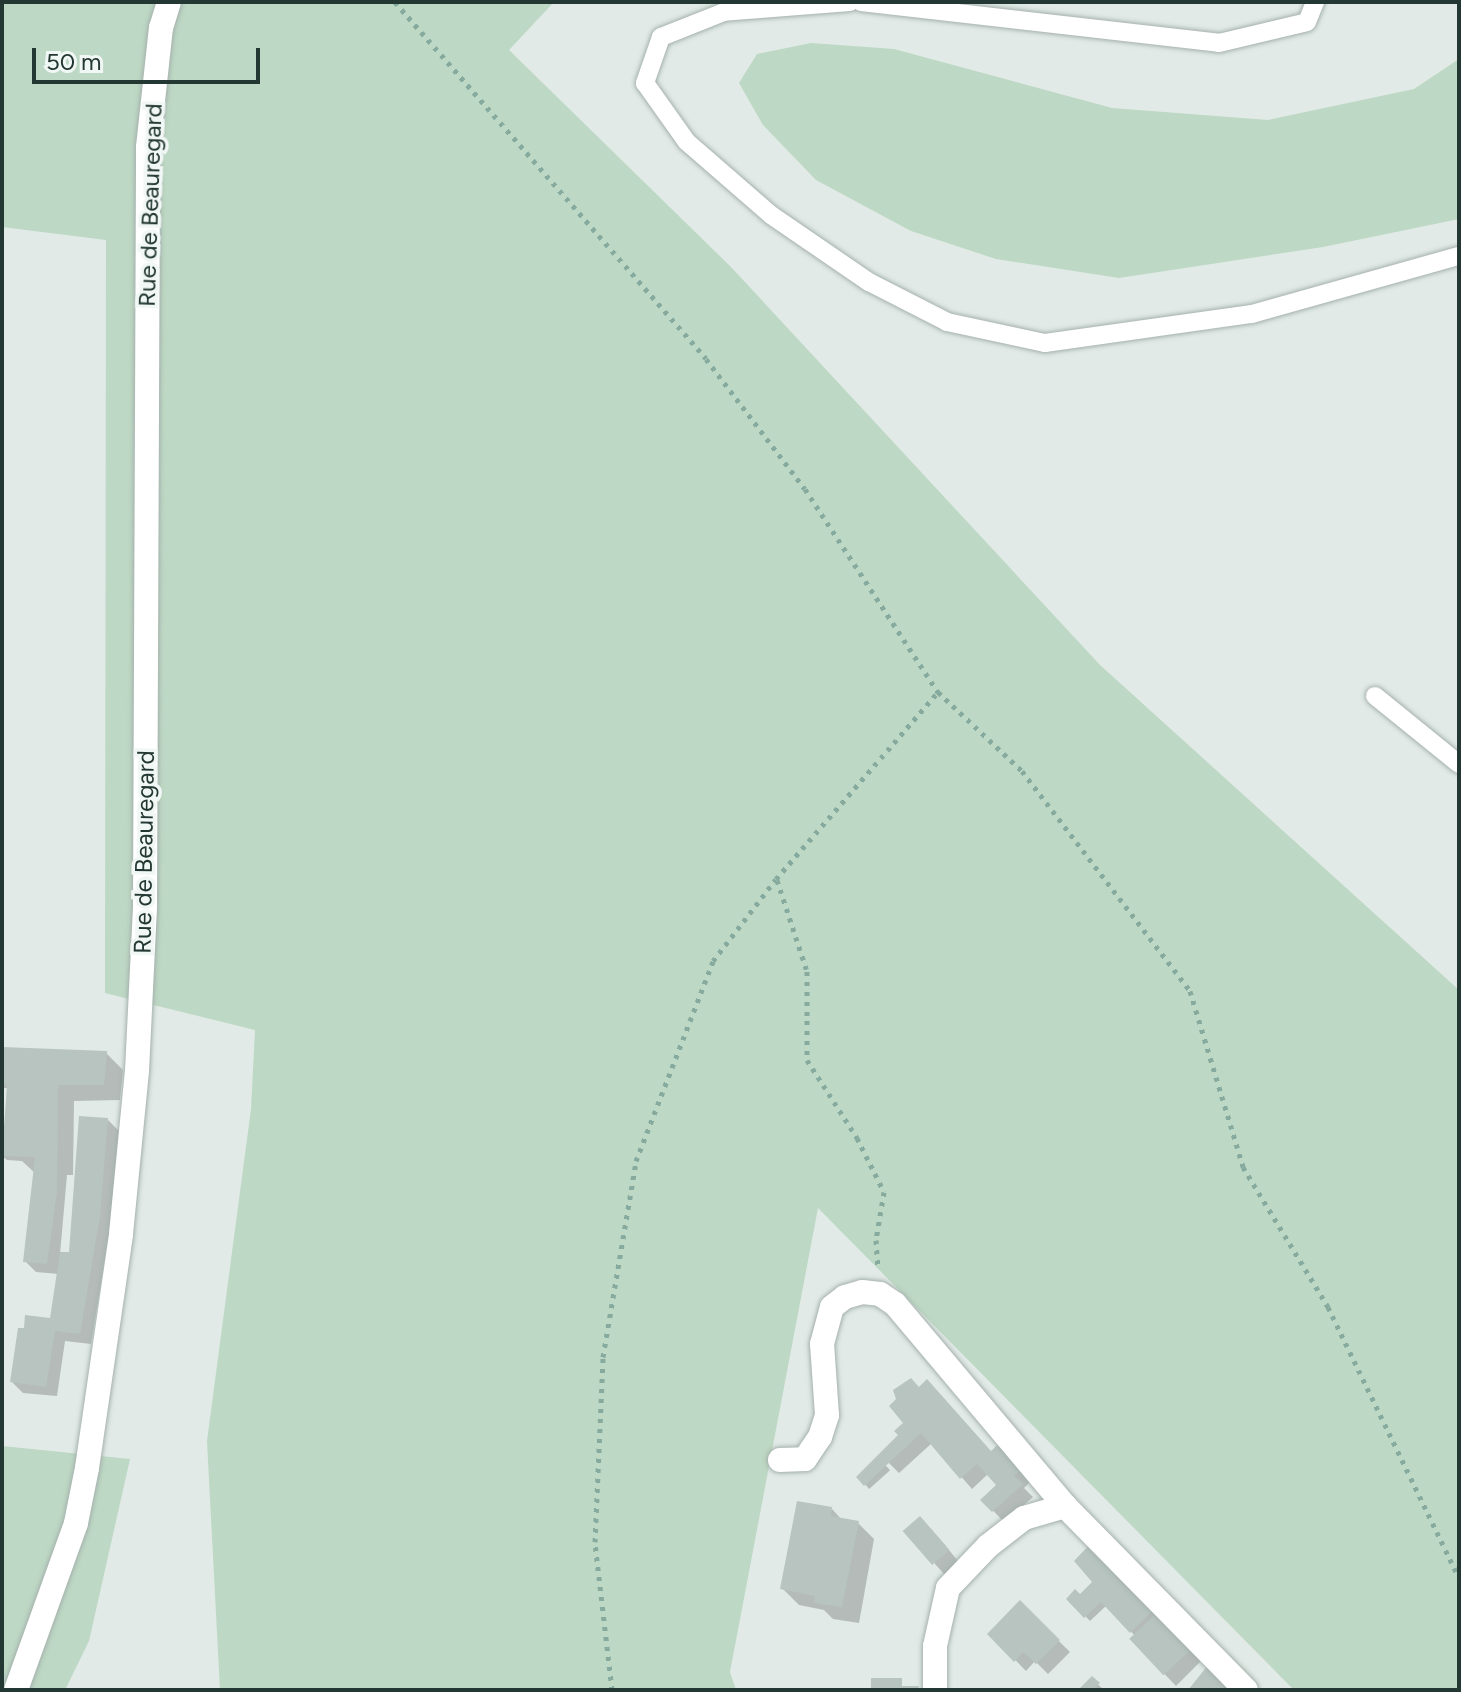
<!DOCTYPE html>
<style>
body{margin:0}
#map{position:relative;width:1461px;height:1692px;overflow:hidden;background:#e1eae6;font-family:Figtree,sans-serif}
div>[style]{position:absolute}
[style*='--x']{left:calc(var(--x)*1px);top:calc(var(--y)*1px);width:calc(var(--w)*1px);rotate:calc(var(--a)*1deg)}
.green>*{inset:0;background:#bdd8c4}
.shadow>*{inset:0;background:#0003;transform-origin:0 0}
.building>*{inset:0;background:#b7c4bf;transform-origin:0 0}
.path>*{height:5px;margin-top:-2.5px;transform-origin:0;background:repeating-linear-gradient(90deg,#86aa9e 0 4px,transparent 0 10px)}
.roads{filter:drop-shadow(0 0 2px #a5b1ad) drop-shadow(0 0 2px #a5b1ad)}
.service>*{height:18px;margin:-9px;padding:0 9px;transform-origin:9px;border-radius:9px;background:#fff}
.minor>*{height:24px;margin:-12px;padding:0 12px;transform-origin:12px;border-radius:12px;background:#fff}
.secondary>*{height:24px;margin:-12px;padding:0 12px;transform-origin:12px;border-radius:12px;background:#fff}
span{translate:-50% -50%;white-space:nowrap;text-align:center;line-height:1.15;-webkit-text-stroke:7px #f1f7f4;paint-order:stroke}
.street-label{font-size:24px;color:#243833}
.frame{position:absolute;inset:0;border:4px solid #243833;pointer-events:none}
.scale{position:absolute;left:32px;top:48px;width:228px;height:36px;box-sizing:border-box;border:4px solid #243833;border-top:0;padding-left:10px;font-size:24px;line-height:28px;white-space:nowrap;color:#243833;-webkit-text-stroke:6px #f1f7f4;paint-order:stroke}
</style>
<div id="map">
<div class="green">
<div style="clip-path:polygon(2px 2px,554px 2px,509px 50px,731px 267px,1100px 665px,1459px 990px,1459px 1690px,1294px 1690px,818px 1208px,730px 1672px,736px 1690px,220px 1690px,207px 1441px,251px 1109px,255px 1030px,105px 993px,106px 240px,2px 227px)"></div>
<div style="clip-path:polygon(811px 43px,894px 49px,1112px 108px,1268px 120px,1414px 89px,1459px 59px,1459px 219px,1323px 247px,1119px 278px,996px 259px,911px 231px,816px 180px,763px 125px,739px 83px,757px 54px)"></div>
<div style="clip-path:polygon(2px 1446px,130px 1459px,89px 1641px,65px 1690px,2px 1690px)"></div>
</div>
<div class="shadow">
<div style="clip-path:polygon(2px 1049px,106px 1053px,123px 1070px,120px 1100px,74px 1101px,73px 1175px,67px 1175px,60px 1254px,71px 1255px,108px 1120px,119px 1131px,110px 1228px,91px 1344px,65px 1341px,57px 1396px,23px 1393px,12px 1382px,52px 1320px,59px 1274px,36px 1272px,25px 1261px,35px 1173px,22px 1161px,7px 1160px,2px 1156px,8px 1088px,2px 1088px)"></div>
<div style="clip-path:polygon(910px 1380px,992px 1453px,1001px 1445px,1032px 1480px,1024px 1488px,1033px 1497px,1004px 1522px,983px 1500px,999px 1485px,988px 1474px,972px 1489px,932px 1443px,899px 1473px,889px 1463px,906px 1423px,895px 1390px)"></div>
<div style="left:880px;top:1459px;width:15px;height:28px;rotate:48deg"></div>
<div style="clip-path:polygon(832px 1509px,842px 1520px,858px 1523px,874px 1539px,859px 1623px,833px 1619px,824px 1610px,799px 1605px,782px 1588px)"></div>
<div style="clip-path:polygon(931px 1529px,959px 1562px,945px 1575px,935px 1564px)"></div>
<div style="clip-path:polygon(1093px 1543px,1203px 1659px,1176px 1686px,1132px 1640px,1136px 1637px,1107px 1605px,1090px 1621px,1069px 1599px,1080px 1597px,1092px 1585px)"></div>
<div style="clip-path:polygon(1020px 1603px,1070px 1652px,1048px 1674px,1035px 1661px,1026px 1671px,990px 1634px)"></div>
<div style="clip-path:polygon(1092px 1679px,1103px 1689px,1082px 1690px)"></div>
</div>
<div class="building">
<div style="clip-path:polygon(2px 1047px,107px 1051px,104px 1085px,58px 1085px,57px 1192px,47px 1264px,23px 1262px,35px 1157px,2px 1156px,7px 1085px,2px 1084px)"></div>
<div style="clip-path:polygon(79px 1116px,108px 1118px,100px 1216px,80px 1334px,55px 1331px,46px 1387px,10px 1382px,18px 1328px,24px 1328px,25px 1315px,50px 1318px,60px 1252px,69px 1252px)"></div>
<div style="clip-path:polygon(911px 1378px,919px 1387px,927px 1379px,991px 1451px,1001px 1442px,1023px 1468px,1014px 1476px,1023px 1484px,992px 1512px,980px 1500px,996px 1485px,977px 1464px,960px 1479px,921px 1433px,864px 1486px,856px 1477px,898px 1435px,894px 1431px,903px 1423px,889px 1406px,896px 1399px,893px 1390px)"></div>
<div style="clip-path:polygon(797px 1501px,832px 1507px,831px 1516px,859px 1521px,842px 1607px,814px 1603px,815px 1596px,780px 1589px)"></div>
<div style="left:920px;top:1516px;width:45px;height:23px;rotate:49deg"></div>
<div style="clip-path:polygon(1093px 1541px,1157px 1607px,1130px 1633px,1101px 1602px,1084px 1618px,1066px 1599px,1075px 1589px,1080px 1594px,1092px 1582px,1074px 1561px)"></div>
<div style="clip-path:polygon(1020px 1600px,1060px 1640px,1036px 1664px,1023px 1652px,1014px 1662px,987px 1634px)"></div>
<div style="left:1160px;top:1610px;width:50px;height:42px;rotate:47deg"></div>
<div style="clip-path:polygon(1209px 1664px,1239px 1690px,1188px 1690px)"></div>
<div style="clip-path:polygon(1092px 1676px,1100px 1683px,1092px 1690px,1078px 1690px)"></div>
<div style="clip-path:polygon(871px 1678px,902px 1678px,902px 1686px,919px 1686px,918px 1690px,871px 1690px)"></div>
</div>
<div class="path">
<div style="--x:395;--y:2;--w:473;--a:48.9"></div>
<div style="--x:706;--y:359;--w:163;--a:52.7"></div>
<div style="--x:805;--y:489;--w:243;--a:56.8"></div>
<div style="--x:938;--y:692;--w:115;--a:43.2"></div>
<div style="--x:1022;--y:771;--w:277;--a:52.6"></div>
<div style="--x:1190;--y:991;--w:184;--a:73.2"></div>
<div style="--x:1243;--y:1167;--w:164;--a:58.7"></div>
<div style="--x:1328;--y:1307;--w:301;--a:64.2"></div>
<div style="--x:777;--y:880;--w:96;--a:71.8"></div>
<div style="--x:807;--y:971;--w:89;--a:90"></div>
<div style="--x:807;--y:1060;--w:93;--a:57.3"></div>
<div style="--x:857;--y:1138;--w:60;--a:63.4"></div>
<div style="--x:884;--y:1192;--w:49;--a:99.5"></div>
<div style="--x:876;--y:1240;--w:27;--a:86"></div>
<div style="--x:612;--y:1690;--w:149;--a:-96.6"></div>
<div style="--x:595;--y:1542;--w:185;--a:-87.5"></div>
<div style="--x:603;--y:1357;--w:199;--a:-80.4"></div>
<div style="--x:636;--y:1161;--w:214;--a:-68.9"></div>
<div style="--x:713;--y:961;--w:103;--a:-52.5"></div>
<div style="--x:776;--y:879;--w:247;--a:-49.1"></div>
</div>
<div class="roads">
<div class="service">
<div style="--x:850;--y:2;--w:126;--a:175.5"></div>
<div style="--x:724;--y:12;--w:68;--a:158.4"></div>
<div style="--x:661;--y:37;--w:49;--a:109.2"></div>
<div style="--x:645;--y:83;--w:72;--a:54.6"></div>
<div style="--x:687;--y:142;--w:111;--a:41"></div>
<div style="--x:771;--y:215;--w:119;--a:34.4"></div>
<div style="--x:869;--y:282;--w:88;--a:27.1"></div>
<div style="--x:947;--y:322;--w:100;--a:12.1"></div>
<div style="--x:1045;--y:343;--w:209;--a:-8"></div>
<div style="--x:1252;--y:314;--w:215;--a:-15.7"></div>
<div style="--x:861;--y:2;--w:360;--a:6.5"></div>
<div style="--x:1219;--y:43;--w:90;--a:-13.4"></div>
<div style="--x:1307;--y:22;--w:22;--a:-68"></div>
<div style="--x:1375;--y:696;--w:108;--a:39"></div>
</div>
<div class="minor">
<div style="--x:780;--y:1460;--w:25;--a:-2"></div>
<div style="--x:805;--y:1459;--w:27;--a:-56"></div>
<div style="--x:820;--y:1437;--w:23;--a:-72"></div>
<div style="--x:827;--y:1415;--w:71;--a:-94"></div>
<div style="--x:822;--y:1344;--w:38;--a:-75"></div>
<div style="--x:832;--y:1307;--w:16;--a:-38"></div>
<div style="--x:845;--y:1297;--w:18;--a:-16"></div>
<div style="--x:862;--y:1292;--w:18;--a:6"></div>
<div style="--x:880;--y:1294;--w:18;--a:34"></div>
<div style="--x:895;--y:1304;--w:264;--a:49.9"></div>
<div style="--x:935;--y:1690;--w:44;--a:-90"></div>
<div style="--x:935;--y:1646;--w:59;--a:-77.4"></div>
<div style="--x:948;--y:1588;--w:58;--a:-46.4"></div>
<div style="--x:988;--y:1546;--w:46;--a:-37.9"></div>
<div style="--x:1024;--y:1518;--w:43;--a:-16.3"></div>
<div style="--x:1065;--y:1506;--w:258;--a:45.5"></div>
</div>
<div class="secondary">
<div style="--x:16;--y:1690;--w:177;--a:-70.2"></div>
<div style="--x:76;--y:1523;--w:56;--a:-78.7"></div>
<div style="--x:87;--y:1468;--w:236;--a:-81.7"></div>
<div style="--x:121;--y:1234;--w:164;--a:-84.4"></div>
<div style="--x:137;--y:1071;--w:165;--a:-87.2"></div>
<div style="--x:145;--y:906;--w:759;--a:-89.77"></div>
<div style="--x:148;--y:147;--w:120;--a:-83.8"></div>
<div style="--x:161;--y:28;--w:27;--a:-73"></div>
</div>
</div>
<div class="street-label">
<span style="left:150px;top:205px;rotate:-88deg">Rue de Beauregard</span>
<span style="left:144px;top:852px;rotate:-89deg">Rue de Beauregard</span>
</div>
<div class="frame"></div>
<div class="scale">50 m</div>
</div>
